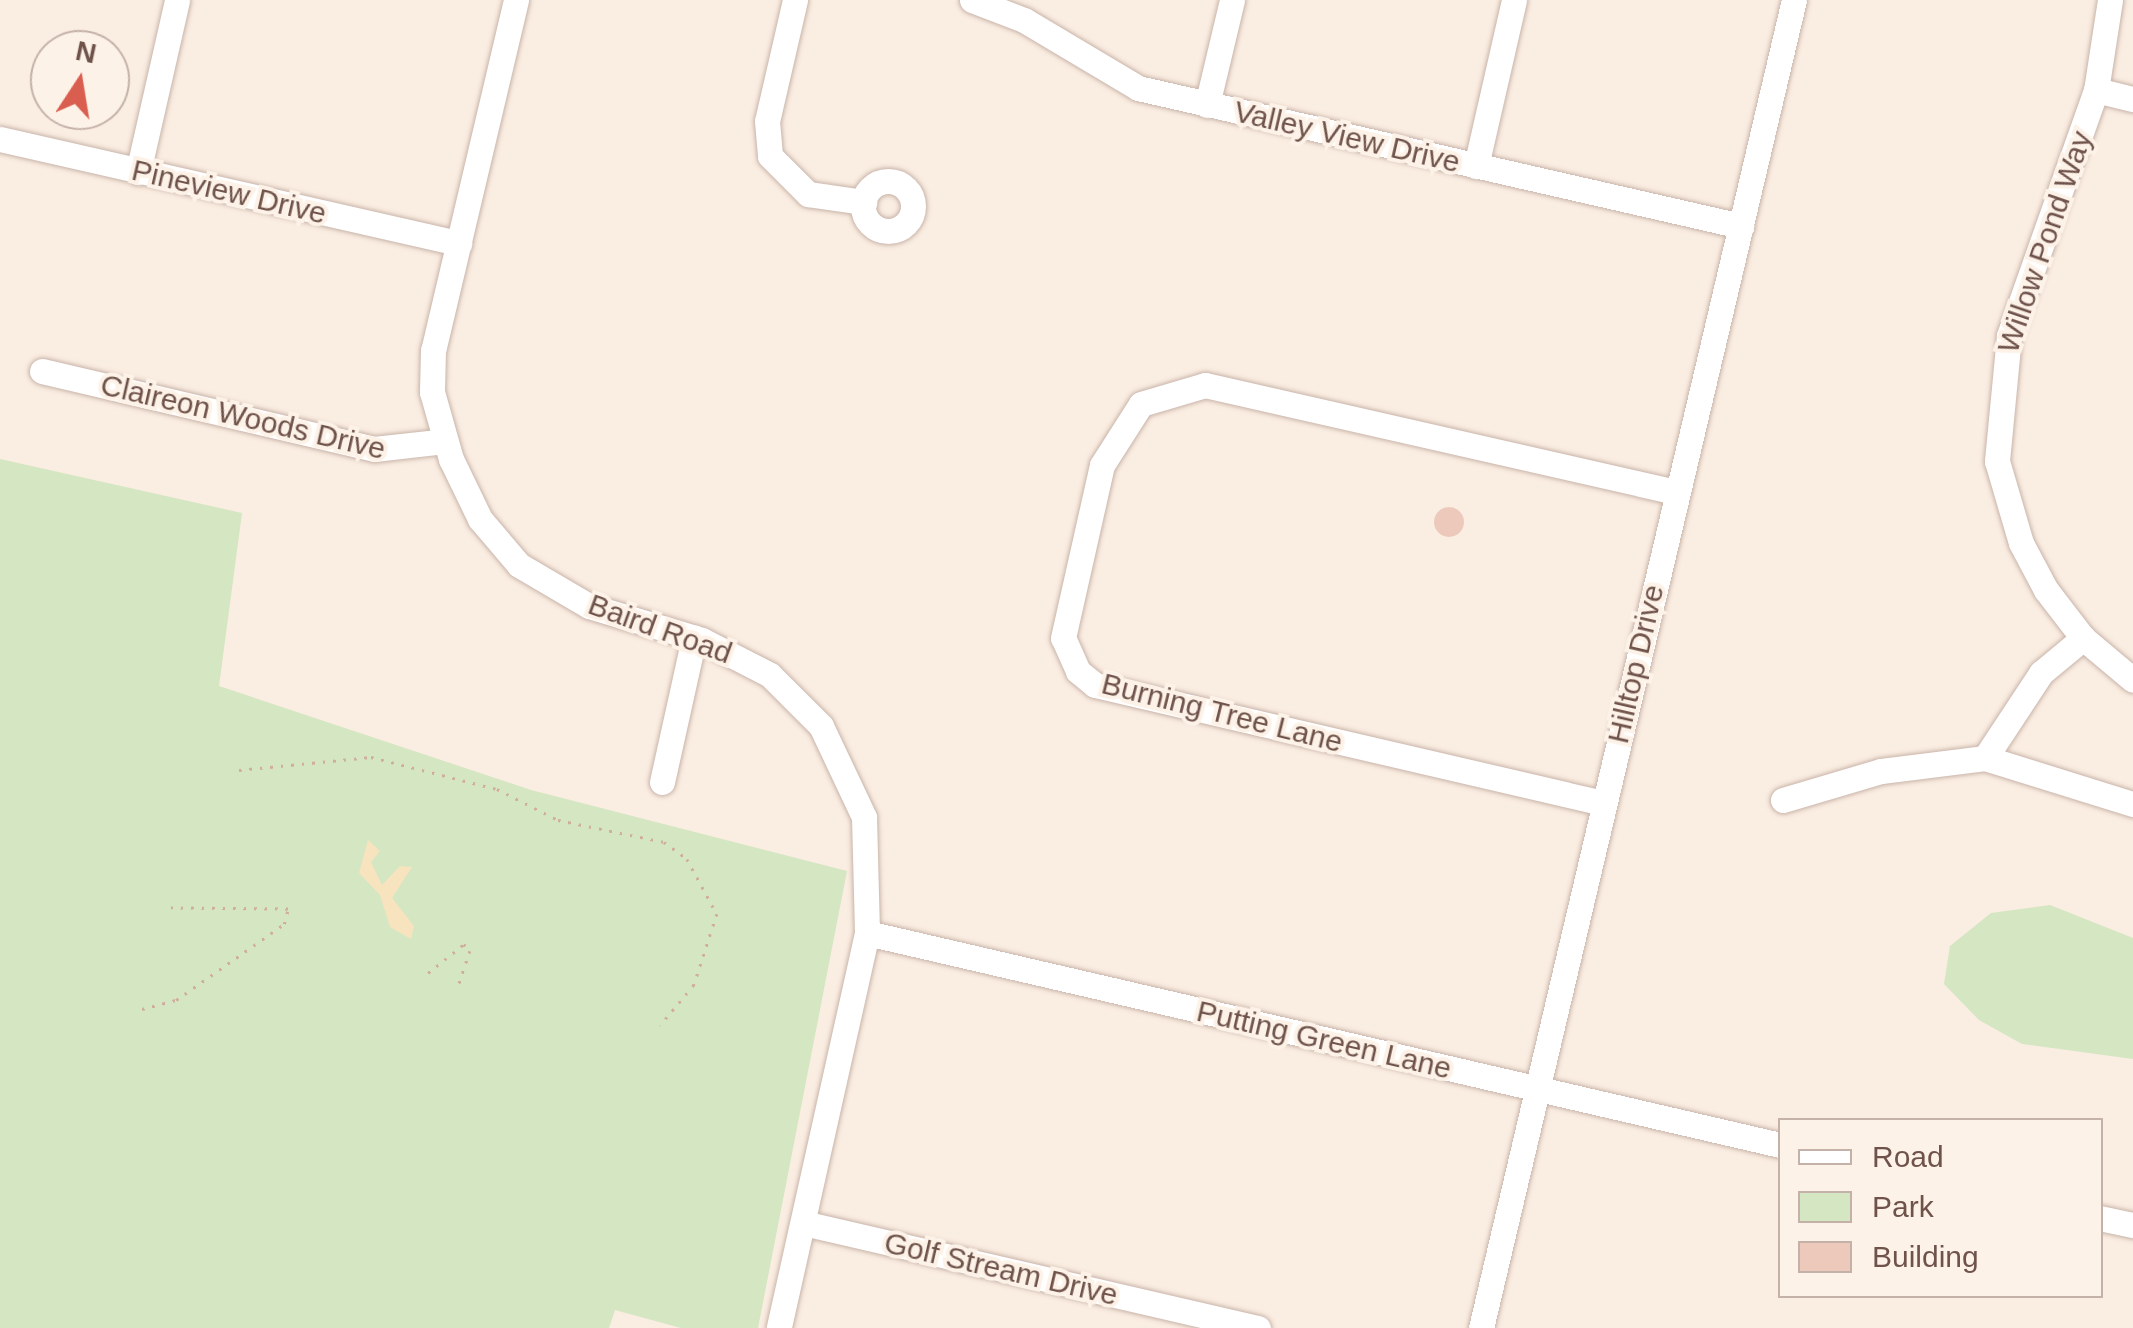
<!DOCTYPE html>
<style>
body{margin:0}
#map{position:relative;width:2133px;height:1328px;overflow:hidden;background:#faede1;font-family:Arial,sans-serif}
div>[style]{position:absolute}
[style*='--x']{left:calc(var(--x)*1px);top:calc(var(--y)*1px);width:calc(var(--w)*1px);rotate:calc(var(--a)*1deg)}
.green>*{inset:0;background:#d4e6c2}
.sand>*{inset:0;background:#f7e4be}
.building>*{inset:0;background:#edc9bb}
.round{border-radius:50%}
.path>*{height:2.5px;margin-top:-1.25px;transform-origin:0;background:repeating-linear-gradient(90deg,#d1ad9f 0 2.5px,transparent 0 10.5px)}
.roads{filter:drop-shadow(0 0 2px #c9b4aa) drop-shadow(0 0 2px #c9b4aa)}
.minor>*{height:25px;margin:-12.5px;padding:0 12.5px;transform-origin:12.5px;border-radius:12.5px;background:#fff}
.minor>.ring{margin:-12.5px;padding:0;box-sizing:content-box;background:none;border:25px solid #fff;border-radius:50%}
span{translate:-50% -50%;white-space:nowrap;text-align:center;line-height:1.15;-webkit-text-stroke:8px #fdf2e7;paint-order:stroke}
.street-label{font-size:30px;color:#6f534b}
.legend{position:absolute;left:1778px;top:1118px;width:325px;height:180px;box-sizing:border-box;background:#fdf2e7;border:2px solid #c4b2a9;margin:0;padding:12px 18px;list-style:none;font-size:30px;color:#6f534b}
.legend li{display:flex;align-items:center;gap:20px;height:50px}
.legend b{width:50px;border:2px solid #c4b2a9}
.north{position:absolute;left:30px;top:30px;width:100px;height:100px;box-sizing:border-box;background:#fdf2e7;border:2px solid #c4b2a9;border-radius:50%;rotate:12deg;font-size:28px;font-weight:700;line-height:40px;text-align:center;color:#6f534b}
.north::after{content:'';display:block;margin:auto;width:35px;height:45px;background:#da5e50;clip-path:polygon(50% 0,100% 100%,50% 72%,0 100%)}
</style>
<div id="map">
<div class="green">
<div style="clip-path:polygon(0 459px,242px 513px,219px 686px,531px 790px,847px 871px,758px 1328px,681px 1328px,615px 1310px,609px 1328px,0 1328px)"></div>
<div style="clip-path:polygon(2050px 905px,2133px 938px,2133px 1059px,2022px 1044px,1979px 1020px,1944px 984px,1950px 946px,1991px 913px)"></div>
</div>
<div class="sand">
<div style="clip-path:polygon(368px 840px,380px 851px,371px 862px,382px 885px,400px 866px,412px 867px,392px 898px,414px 926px,411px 939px,390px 927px,380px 895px,359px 873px)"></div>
</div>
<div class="building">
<div class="round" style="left:1434px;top:507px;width:30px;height:30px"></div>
</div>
<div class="path">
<div style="--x:239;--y:770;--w:133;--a:-5.6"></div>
<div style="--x:371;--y:757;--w:130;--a:14.3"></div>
<div style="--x:497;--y:789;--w:68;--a:26.9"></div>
<div style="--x:558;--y:820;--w:108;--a:11.7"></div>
<div style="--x:664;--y:842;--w:29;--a:36"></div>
<div style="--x:687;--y:859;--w:63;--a:61.4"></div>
<div style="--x:717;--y:914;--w:75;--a:107.9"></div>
<div style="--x:694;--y:985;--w:53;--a:129.7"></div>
<div style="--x:428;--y:973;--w:46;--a:-38.9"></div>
<div style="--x:464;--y:944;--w:9;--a:49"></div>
<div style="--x:470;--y:951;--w:41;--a:108.4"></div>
<div style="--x:142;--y:1009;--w:35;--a:-15"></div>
<div style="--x:176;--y:1000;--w:132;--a:-35.1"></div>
<div style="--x:284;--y:924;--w:16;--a:-75"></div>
<div style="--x:288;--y:909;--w:117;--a:-179.5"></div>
</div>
<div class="roads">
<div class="minor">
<div style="--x:516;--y:0;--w:360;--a:103.3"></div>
<div style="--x:433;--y:350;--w:42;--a:91.4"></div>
<div style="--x:432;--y:392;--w:70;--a:74.2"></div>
<div style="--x:451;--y:459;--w:67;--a:64.2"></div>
<div style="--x:480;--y:519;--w:60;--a:49.7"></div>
<div style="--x:519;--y:565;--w:81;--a:30.4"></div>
<div style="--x:589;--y:606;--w:118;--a:16.7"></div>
<div style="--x:702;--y:640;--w:76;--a:27.2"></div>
<div style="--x:770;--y:675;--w:72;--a:45"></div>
<div style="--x:821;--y:726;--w:101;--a:64.7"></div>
<div style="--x:864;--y:817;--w:116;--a:88.5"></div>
<div style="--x:867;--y:933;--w:405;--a:102.6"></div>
<div style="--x:795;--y:0;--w:124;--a:103"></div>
<div style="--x:767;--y:121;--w:35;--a:85"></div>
<div style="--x:770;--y:156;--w:54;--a:45"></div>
<div style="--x:808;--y:194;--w:57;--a:8.1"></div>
<div style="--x:972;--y:0;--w:56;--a:21"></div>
<div style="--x:1024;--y:20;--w:133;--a:30.8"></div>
<div style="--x:1138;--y:88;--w:619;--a:12.89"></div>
<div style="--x:2110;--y:0;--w:91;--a:98.8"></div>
<div style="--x:2096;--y:90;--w:261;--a:109.5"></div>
<div style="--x:2009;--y:336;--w:126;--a:95.5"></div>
<div style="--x:1997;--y:461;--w:85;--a:73.7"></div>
<div style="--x:2021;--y:543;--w:53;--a:62"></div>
<div style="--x:2046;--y:590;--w:61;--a:52.4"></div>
<div style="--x:2083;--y:638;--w:65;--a:40"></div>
<div style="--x:2096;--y:90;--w:38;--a:14"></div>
<div style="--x:1207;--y:105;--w:108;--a:-76.6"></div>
<div style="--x:0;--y:139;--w:471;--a:12.8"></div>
<div style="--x:1476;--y:166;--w:170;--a:-77.1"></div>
<div style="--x:138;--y:172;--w:176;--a:-77.2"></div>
<div class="ring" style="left:863px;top:181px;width:25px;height:25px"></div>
<div style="--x:42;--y:371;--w:341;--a:13.2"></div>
<div style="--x:374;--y:449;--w:71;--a:-6.4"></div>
<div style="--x:1985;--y:758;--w:102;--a:-56.6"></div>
<div style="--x:2041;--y:673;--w:55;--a:-39.8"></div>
<div style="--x:662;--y:782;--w:148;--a:-77.5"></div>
<div style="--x:1783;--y:800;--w:102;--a:-16.5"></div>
<div style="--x:1881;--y:771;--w:105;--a:-7.1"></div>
<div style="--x:1985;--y:758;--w:155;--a:17.3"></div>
<div style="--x:1603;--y:803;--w:522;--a:-166.92"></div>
<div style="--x:1095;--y:685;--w:22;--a:-141"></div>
<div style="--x:1078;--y:671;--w:36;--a:-114"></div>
<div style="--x:1063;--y:638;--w:177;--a:-77.3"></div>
<div style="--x:1102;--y:465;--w:72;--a:-57.4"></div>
<div style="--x:1141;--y:404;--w:67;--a:-16.5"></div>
<div style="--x:1205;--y:385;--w:484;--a:12.8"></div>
<div style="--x:867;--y:933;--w:937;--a:13.07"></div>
<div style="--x:2100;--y:1218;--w:34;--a:12"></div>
<div style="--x:803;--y:1223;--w:467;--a:13"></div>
<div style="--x:1481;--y:1328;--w:1364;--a:-76.74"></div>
</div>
</div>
<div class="street-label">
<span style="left:1347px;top:137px;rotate:13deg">Valley View Drive</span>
<span style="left:229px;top:192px;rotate:13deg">Pineview Drive</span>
<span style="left:2045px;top:242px;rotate:-71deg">Willow Pond Way</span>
<span style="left:243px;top:417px;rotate:13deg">Claireon Woods Drive</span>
<span style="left:660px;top:629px;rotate:20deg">Baird Road</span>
<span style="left:1636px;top:664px;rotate:-77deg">Hilltop Drive</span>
<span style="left:1222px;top:713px;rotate:14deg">Burning Tree Lane</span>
<span style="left:1324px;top:1040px;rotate:13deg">Putting Green Lane</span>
<span style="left:1001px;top:1269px;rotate:13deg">Golf Stream Drive</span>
</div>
<ul class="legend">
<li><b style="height:12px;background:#fff"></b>Road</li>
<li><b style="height:28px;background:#d4e6c2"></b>Park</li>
<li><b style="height:28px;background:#edc9bb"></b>Building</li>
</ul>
<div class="north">N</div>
</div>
